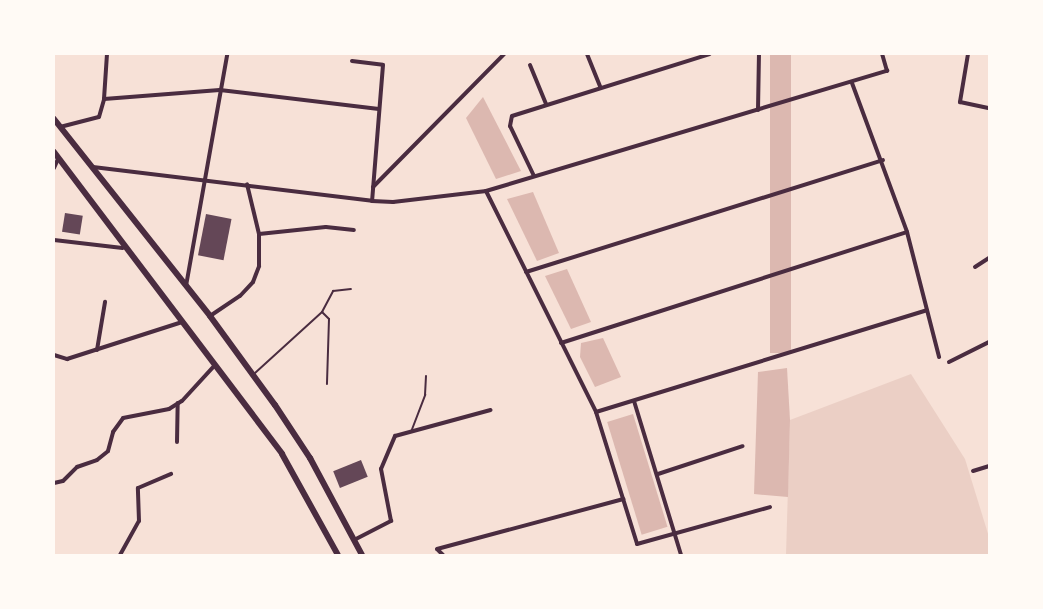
<!DOCTYPE html>
<style>
body{margin:0}
#map{position:relative;width:1043px;height:609px;overflow:hidden;background:#f7e1d7;font-family:"Alegreya Sans",sans-serif}
div>[style]{position:absolute}
[style*='--x']{left:calc(var(--x)*1px);top:calc(var(--y)*1px);width:calc(var(--w)*1px);rotate:calc(var(--a)*1deg)}
.green>*{inset:0;background:#ebcfc5}
.water>*{inset:0;background:#dcb8b0;transform-origin:0 0}
.building>*{inset:0;background:#644757;transform-origin:0 0}
.service>*{height:2px;margin:-1px;padding:0 1px;transform-origin:1px;border-radius:1px;background:#4a2c40}
.minor>*{height:4px;margin:-2px;padding:0 2px;transform-origin:2px;border-radius:2px;background:#4a2c40}
.primary>*{height:6px;margin:-3px;padding:0 3px;transform-origin:3px;border-radius:3px;background:#4a2c40}
span{translate:-50% -50%;white-space:nowrap;text-align:center;line-height:1.15;-webkit-text-stroke:4px #fffaf5;paint-order:stroke}
.frame{position:absolute;inset:0;border:55px solid #fffaf5;pointer-events:none}
</style>
<div id="map">
<div class="green">
<div style="clip-path:polygon(911px 374px,965px 459px,989px 537px,989px 555px,786px 555px,790px 420px)"></div>
</div>
<div class="water">
<div style="left:770px;top:54px;width:21px;height:299px"></div>
<div style="clip-path:polygon(483px 97px,521px 171px,496px 179px,466px 118px)"></div>
<div style="clip-path:polygon(533px 192px,559px 253px,537px 261px,507px 199px)"></div>
<div style="clip-path:polygon(567px 269px,591px 322px,571px 329px,545px 276px)"></div>
<div style="clip-path:polygon(603px 338px,621px 377px,595px 387px,580px 357px,581px 343px)"></div>
<div style="clip-path:polygon(787px 368px,790px 420px,788px 497px,754px 494px,758px 372px)"></div>
<div style="left:633px;top:414px;width:118px;height:27px;rotate:73deg"></div>
</div>
<div class="building">
<div style="left:65px;top:213px;width:18px;height:19px;rotate:9deg"></div>
<div style="left:206px;top:214px;width:26px;height:42px;rotate:11deg"></div>
<div style="left:361px;top:460px;width:18px;height:30px;rotate:68deg"></div>
</div>
<div class="service">
<div style="--x:322;--y:312;--w:10;--a:45"></div>
<div style="--x:329;--y:319;--w:65;--a:91.8"></div>
<div style="--x:255;--y:373;--w:91;--a:-42.3"></div>
<div style="--x:322;--y:312;--w:24;--a:-62"></div>
<div style="--x:333;--y:291;--w:18;--a:-6"></div>
<div style="--x:411;--y:432;--w:40;--a:-69"></div>
<div style="--x:425;--y:395;--w:19;--a:-87"></div>
</div>
<div class="minor">
<div style="--x:587;--y:54;--w:35;--a:68"></div>
<div style="--x:968;--y:54;--w:49;--a:99.5"></div>
<div style="--x:960;--y:102;--w:30;--a:12"></div>
<div style="--x:352;--y:61;--w:31;--a:7"></div>
<div style="--x:383;--y:65;--w:136;--a:94.6"></div>
<div style="--x:530;--y:65;--w:42;--a:67.7"></div>
<div style="--x:852;--y:83;--w:159;--a:69.7"></div>
<div style="--x:907;--y:232;--w:129;--a:75.6"></div>
<div style="--x:104;--y:99;--w:116;--a:-4.4"></div>
<div style="--x:220;--y:90;--w:160;--a:6.8"></div>
<div style="--x:758;--y:110;--w:56;--a:-89"></div>
<div style="--x:60;--y:127;--w:40;--a:-14.4"></div>
<div style="--x:99;--y:117;--w:19;--a:-74"></div>
<div style="--x:104;--y:99;--w:45;--a:-86.2"></div>
<div style="--x:93;--y:167;--w:281;--a:6.9"></div>
<div style="--x:372;--y:201;--w:21;--a:3"></div>
<div style="--x:393;--y:202;--w:94;--a:-6.7"></div>
<div style="--x:486;--y:191;--w:419;--a:-16.7"></div>
<div style="--x:887;--y:71;--w:18;--a:-106"></div>
<div style="--x:54;--y:168;--w:10;--a:-66"></div>
<div style="--x:534;--y:176;--w:55;--a:-115.6"></div>
<div style="--x:510;--y:126;--w:10;--a:-79"></div>
<div style="--x:512;--y:116;--w:207;--a:-17.4"></div>
<div style="--x:373;--y:187;--w:187;--a:-45.4"></div>
<div style="--x:486;--y:191;--w:247;--a:63.5"></div>
<div style="--x:596;--y:412;--w:138;--a:72.7"></div>
<div style="--x:637;--y:544;--w:138;--a:-15.5"></div>
<div style="--x:259;--y:234;--w:67;--a:-6"></div>
<div style="--x:326;--y:227;--w:28;--a:6"></div>
<div style="--x:54;--y:240;--w:69;--a:6.6"></div>
<div style="--x:975;--y:267;--w:17;--a:-33"></div>
<div style="--x:526;--y:272;--w:374;--a:-17.4"></div>
<div style="--x:186;--y:286;--w:235;--a:-79.9"></div>
<div style="--x:210;--y:316;--w:36;--a:-34"></div>
<div style="--x:240;--y:296;--w:19;--a:-47"></div>
<div style="--x:253;--y:282;--w:17;--a:-69"></div>
<div style="--x:259;--y:266;--w:32;--a:-90"></div>
<div style="--x:259;--y:234;--w:51;--a:-103.5"></div>
<div style="--x:561;--y:343;--w:363;--a:-17.8"></div>
<div style="--x:97;--y:350;--w:49;--a:-80.5"></div>
<div style="--x:54;--y:355;--w:14;--a:17"></div>
<div style="--x:67;--y:359;--w:121;--a:-17.8"></div>
<div style="--x:949;--y:362;--w:45;--a:-26.6"></div>
<div style="--x:634;--y:401;--w:161;--a:73"></div>
<div style="--x:596;--y:412;--w:346;--a:-17.1"></div>
<div style="--x:177;--y:442;--w:39;--a:-89"></div>
<div style="--x:973;--y:471;--w:17;--a:-17"></div>
<div style="--x:658;--y:474;--w:89;--a:-18.2"></div>
<div style="--x:54;--y:483;--w:9;--a:-13"></div>
<div style="--x:63;--y:481;--w:20;--a:-45"></div>
<div style="--x:77;--y:467;--w:21;--a:-19"></div>
<div style="--x:97;--y:460;--w:14;--a:-39"></div>
<div style="--x:108;--y:451;--w:20;--a:-75"></div>
<div style="--x:113;--y:432;--w:17;--a:-54"></div>
<div style="--x:123;--y:418;--w:47;--a:-11.1"></div>
<div style="--x:169;--y:409;--w:15;--a:-32"></div>
<div style="--x:182;--y:401;--w:49;--a:-47.5"></div>
<div style="--x:354;--y:540;--w:42;--a:-27.2"></div>
<div style="--x:391;--y:521;--w:53;--a:-100.9"></div>
<div style="--x:381;--y:469;--w:36;--a:-67"></div>
<div style="--x:395;--y:436;--w:99;--a:-15.2"></div>
<div style="--x:120;--y:555;--w:39;--a:-61"></div>
<div style="--x:139;--y:521;--w:33;--a:-92"></div>
<div style="--x:138;--y:488;--w:36;--a:-23"></div>
<div style="--x:443;--y:555;--w:8;--a:-135"></div>
<div style="--x:437;--y:549;--w:193;--a:-15"></div>
</div>
<div class="primary">
<div style="--x:54;--y:119;--w:251;--a:51.6"></div>
<div style="--x:210;--y:316;--w:110;--a:53.9"></div>
<div style="--x:275;--y:405;--w:64;--a:56.6"></div>
<div style="--x:310;--y:458;--w:110;--a:61.8"></div>
<div style="--x:54;--y:152;--w:378;--a:52.9"></div>
<div style="--x:282;--y:454;--w:115;--a:61"></div>
</div>
<div class="frame"></div>
</div>
